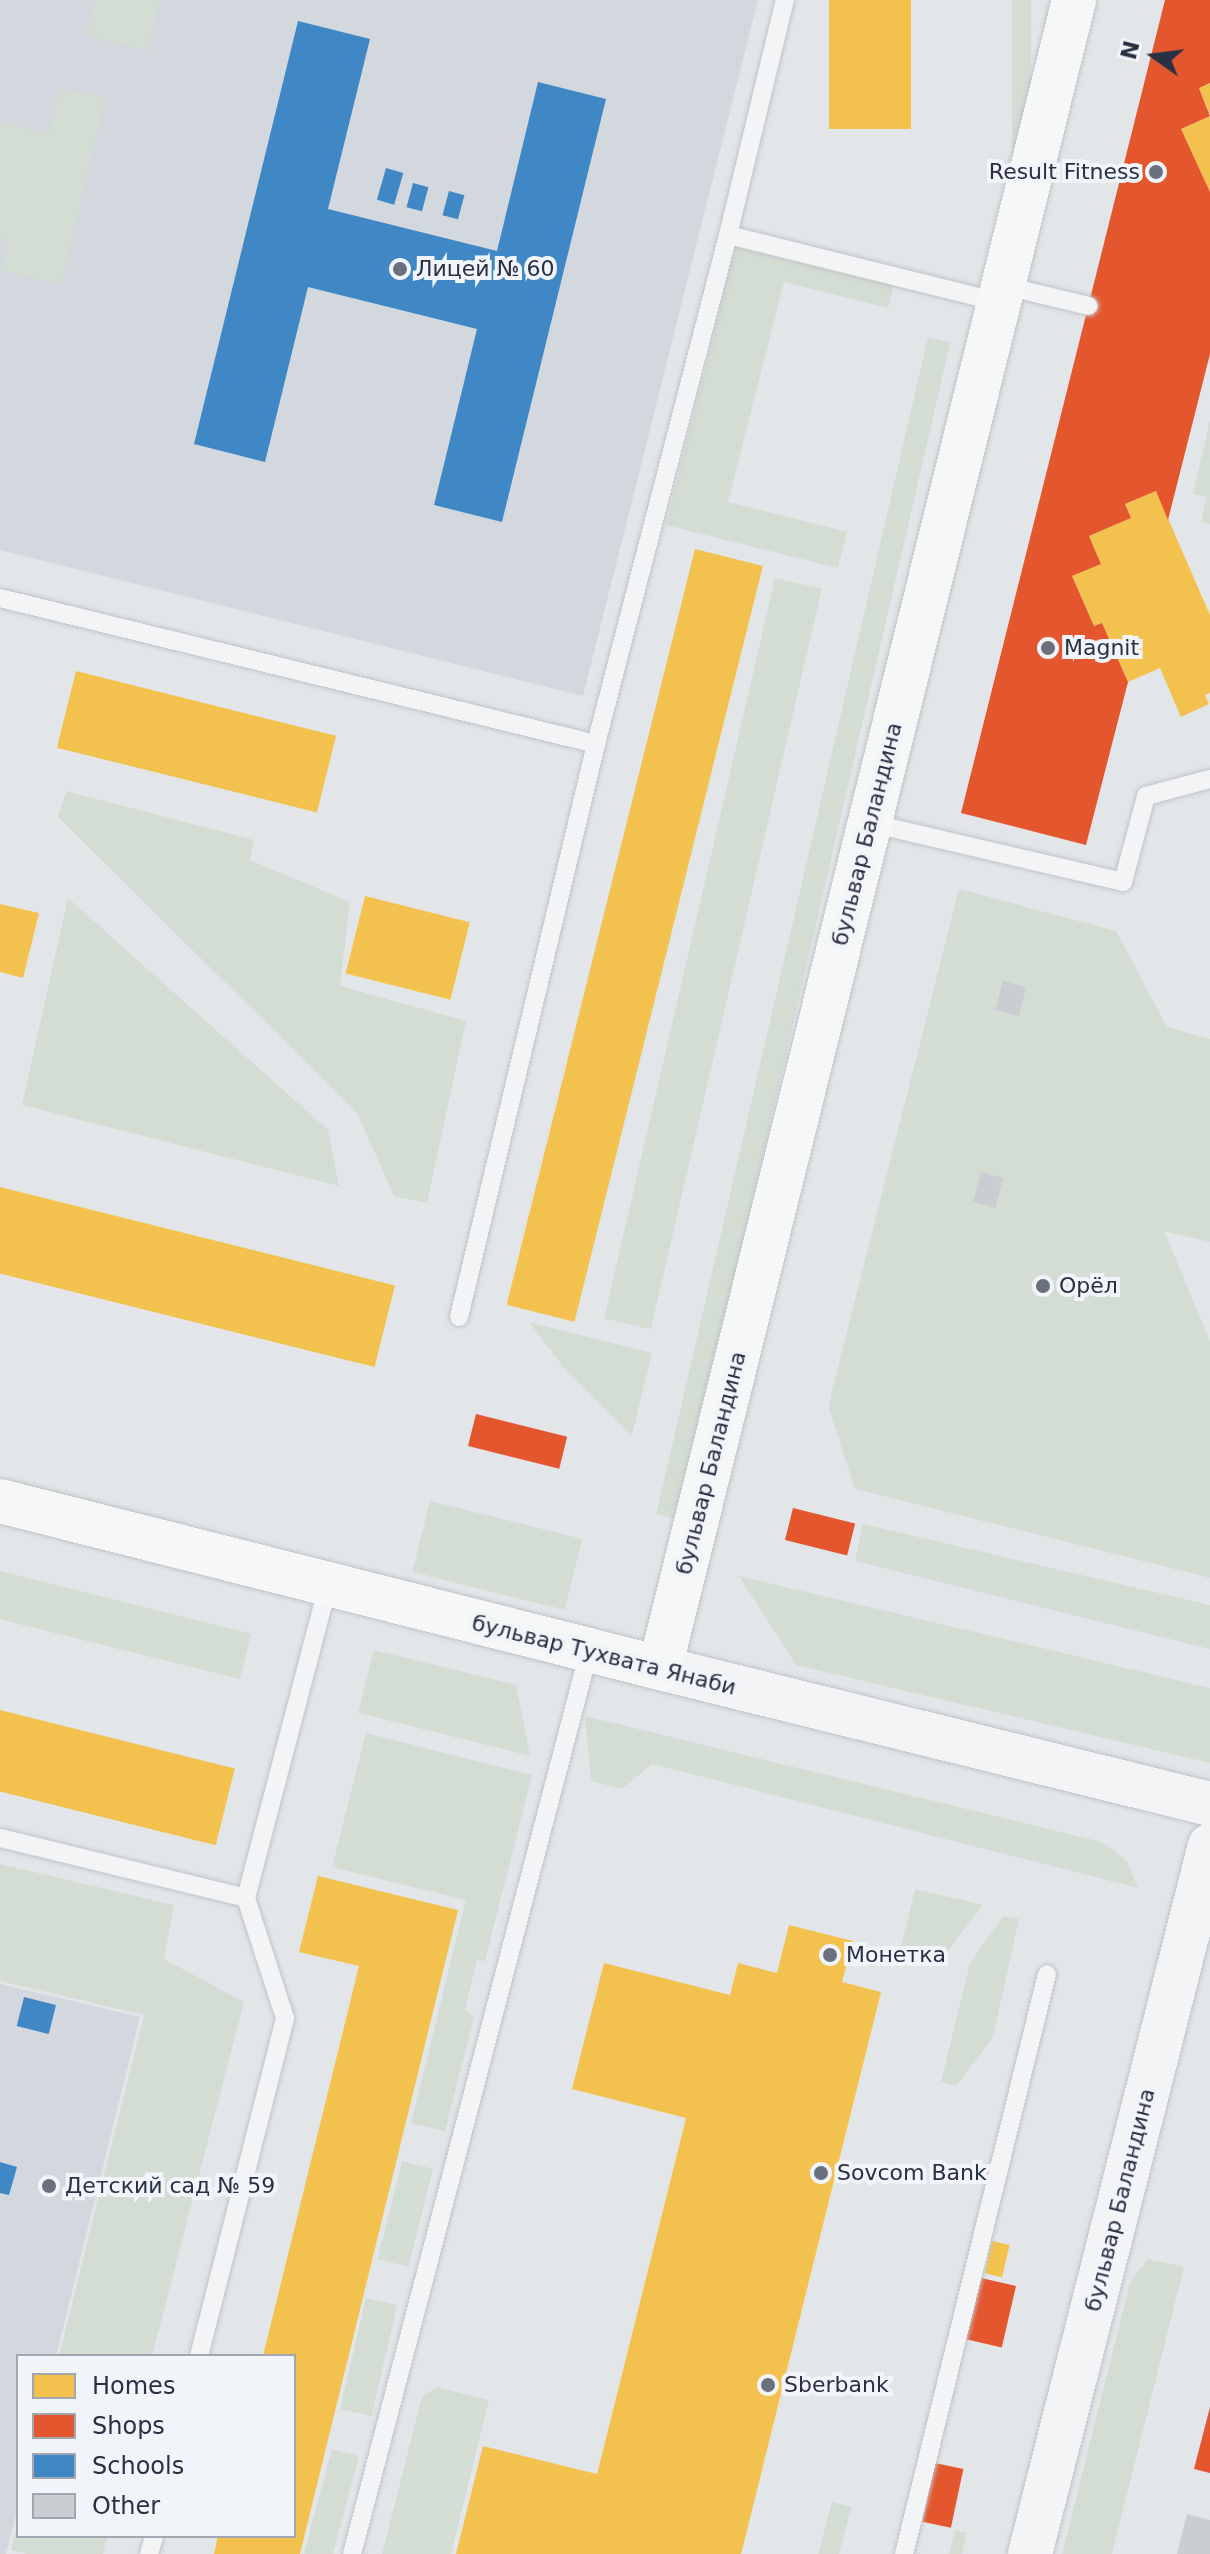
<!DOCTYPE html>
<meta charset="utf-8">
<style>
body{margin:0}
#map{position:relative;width:1210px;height:2554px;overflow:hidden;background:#e3e6e9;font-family:"DejaVu Sans",sans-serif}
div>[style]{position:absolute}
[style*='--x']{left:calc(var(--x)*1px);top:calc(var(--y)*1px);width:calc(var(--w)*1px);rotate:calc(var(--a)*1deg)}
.built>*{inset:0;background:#d3d7de}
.green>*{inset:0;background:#d3ddd4;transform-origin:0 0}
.homes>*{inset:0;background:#f2c14e;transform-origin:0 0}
.shops>*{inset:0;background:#e4572e;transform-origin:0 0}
.schools>*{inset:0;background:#3f88c5;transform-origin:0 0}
.building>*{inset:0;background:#cacdd1;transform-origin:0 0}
.roads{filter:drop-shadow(0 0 2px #c0c3c7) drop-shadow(0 0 2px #c0c3c7)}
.service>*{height:18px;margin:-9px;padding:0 9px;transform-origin:9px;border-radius:9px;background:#f3f4f5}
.tertiary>*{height:44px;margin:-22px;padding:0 22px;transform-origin:22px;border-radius:22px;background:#f3f4f5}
.secondary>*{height:44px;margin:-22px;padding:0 22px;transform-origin:22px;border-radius:22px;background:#f6f7f7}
.dots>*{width:22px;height:22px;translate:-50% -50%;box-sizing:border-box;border:4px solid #f1f4f8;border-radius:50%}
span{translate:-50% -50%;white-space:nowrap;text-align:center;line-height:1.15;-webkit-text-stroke:8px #f1f4f8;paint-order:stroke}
.poi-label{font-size:22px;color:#283144}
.right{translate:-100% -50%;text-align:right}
.left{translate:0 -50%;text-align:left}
.street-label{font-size:22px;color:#283144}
.legend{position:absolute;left:16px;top:2354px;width:280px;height:184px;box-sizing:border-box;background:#f1f4f8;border:2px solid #a1a6b0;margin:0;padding:10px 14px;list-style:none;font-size:24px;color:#283144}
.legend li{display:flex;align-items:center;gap:16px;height:40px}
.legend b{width:40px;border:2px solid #a1a6b0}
.north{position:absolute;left:1114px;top:16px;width:80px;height:80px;-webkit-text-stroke:6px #f1f4f8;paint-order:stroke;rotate:284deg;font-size:22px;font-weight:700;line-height:32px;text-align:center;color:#283144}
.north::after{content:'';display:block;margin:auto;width:28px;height:36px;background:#283144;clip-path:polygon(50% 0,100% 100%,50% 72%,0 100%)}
</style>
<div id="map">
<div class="built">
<div style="clip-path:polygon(0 0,758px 0,583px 696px,0 550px)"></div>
<div style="clip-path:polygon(0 1984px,140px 2017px,56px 2356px,18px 2356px,18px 2507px,6px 2554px,0 2554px)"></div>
</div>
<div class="green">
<div style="clip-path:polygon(95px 0,160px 0,148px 50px,87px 36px)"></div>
<div style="left:1012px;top:0;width:19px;height:267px"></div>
<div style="clip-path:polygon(60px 88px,105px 99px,61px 284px,2px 270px,9px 240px,0 236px,0 122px,49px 134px)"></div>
<div style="clip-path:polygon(736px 245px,894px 285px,888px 308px,784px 282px,728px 502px,847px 532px,838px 568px,666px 525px)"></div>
<div style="left:928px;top:337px;width:23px;height:1208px;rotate:13deg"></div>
<div style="clip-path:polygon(1210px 420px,1210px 524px,1201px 522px,1207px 497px,1193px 494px)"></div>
<div style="left:775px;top:578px;width:48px;height:760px;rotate:13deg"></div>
<div style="clip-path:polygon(66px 791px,254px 840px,250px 860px,350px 902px,340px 986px,466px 1021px,427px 1203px,394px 1196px,357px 1113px,58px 817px)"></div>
<div style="clip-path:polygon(959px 889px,1116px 931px,1167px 1027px,1210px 1039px,1210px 1242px,1164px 1231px,1210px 1341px,1210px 1578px,855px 1489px,829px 1409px,831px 1395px)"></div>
<div style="clip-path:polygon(68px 898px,328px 1130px,339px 1186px,22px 1105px)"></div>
<div style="clip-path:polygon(529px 1322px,652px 1353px,632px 1435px,568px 1373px)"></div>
<div style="left:430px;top:1501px;width:157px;height:73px;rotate:14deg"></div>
<div style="clip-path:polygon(863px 1524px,1210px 1605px,1210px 1649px,855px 1561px)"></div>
<div style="left:0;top:1571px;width:259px;height:47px;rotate:14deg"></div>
<div style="clip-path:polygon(739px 1576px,1210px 1688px,1210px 1763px,796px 1665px)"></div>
<div style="clip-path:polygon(374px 1650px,516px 1685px,530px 1756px,358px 1713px)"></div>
<div style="clip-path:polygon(585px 1716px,1102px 1842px,1127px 1861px,1138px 1888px,652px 1764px,622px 1789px,591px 1781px)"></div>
<div style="clip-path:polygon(366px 1733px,532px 1775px,485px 1961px,477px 1960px,465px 2010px,474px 2017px,445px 2131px,411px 2123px,466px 1900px,332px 1867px)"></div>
<div style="clip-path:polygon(0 1864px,174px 1905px,164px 1959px,244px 2002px,152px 2356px,59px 2356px,144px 2015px,0 1981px)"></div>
<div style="clip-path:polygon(915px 1889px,983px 1905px,941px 1960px,900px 1951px)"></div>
<div style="clip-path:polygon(1003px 1916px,1019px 1919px,993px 2037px,956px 2086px,941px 2082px,970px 1963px)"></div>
<div style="left:402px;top:2161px;width:32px;height:101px;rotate:14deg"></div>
<div style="clip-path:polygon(1148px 2259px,1184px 2267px,1112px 2554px,1062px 2554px,1130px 2282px)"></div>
<div style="left:366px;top:2298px;width:32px;height:114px;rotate:13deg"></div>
<div style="clip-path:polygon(437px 2387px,489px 2400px,451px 2554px,382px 2554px,422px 2397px)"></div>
<div style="left:332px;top:2449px;width:28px;height:108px;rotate:15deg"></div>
<div style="left:832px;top:2502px;width:20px;height:54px;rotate:15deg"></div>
<div style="clip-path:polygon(18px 2521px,18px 2536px,107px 2536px,103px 2554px,27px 2554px,11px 2550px)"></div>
<div style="clip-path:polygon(955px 2530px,967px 2533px,962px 2554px,949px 2554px)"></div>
</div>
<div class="homes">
<div style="left:829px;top:0;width:82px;height:129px"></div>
<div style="clip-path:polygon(1210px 83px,1210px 114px,1199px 88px)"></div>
<div style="clip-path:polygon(1210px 116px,1210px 192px,1181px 129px)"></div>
<div style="clip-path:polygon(1156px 491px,1210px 615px,1210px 693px,1205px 695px,1209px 704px,1181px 717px,1160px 668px,1128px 682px,1102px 623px,1094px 626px,1072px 576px,1101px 564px,1089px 536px,1131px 518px,1125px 504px)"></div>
<div style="left:695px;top:549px;width:70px;height:779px;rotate:14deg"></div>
<div style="left:76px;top:671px;width:268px;height:79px;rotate:14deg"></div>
<div style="left:365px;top:896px;width:108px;height:80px;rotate:14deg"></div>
<div style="clip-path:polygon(0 904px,39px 913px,23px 978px,0 972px)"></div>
<div style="left:0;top:1187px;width:407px;height:84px;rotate:14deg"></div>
<div style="left:0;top:1710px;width:242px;height:79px;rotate:14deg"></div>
<div style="clip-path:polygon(318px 1876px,458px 1910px,300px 2554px,214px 2554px,218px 2536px,294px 2536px,294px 2356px,263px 2356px,359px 1966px,299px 1952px)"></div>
<div style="clip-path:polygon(789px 1925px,853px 1941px,842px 1982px,881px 1992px,741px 2554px,456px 2554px,483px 2446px,597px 2474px,686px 2118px,572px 2089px,604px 1963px,730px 1995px,738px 1963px,777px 1973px)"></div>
<div style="left:992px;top:2241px;width:18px;height:33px;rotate:13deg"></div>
</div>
<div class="shops">
<div style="clip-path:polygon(1165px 0,1210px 0,1210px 83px,1199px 88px,1210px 116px,1181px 129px,1210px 192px,1210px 354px,1168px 520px,1156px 491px,1125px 504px,1131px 518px,1089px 536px,1101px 564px,1072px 576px,1094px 626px,1102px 623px,1128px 682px,1086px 845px,961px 813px)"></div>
<div style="left:476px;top:1414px;width:94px;height:33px;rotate:14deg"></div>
<div style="left:793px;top:1508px;width:64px;height:33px;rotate:14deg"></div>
<div style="left:977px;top:2277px;width:40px;height:63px;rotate:13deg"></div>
<div style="clip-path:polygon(1210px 2407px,1210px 2473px,1194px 2469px)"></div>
<div style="left:935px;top:2463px;width:29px;height:60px;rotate:12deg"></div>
</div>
<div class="schools">
<div style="clip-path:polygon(298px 21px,370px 39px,328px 209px,497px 251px,538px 82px,606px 99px,502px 522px,434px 505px,477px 329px,308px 287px,265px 462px,194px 444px)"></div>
<div style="left:386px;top:168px;width:18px;height:33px;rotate:16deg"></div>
<div style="left:413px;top:183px;width:16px;height:25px;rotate:15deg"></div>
<div style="left:449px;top:191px;width:16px;height:25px;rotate:15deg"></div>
<div style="left:24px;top:1997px;width:33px;height:30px;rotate:14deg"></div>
<div style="clip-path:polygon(0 2162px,17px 2167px,9px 2195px,0 2193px)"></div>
</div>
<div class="building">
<div style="left:1003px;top:981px;width:24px;height:30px;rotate:15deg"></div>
<div style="left:981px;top:1172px;width:23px;height:31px;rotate:15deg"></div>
<div style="clip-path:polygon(1187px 2514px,1210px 2520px,1210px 2554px,1177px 2554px)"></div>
</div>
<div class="roads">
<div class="service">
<div style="--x:728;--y:235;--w:242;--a:-76.4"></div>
<div style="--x:1002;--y:285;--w:89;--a:13.6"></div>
<div style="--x:0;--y:598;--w:614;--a:13.76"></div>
<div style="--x:870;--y:823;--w:260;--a:13.1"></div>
<div style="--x:1123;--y:882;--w:89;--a:-75"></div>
<div style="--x:1146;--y:796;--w:66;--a:-14.9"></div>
<div style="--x:459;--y:1317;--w:589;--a:-76.55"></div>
<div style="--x:596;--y:744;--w:526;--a:-75.46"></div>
<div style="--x:728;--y:235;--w:278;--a:13.9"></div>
<div style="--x:0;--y:1838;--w:253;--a:13.7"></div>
<div style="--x:199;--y:2356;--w:349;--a:-75.7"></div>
<div style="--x:285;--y:2018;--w:126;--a:-108"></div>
<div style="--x:246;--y:1898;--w:323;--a:-75.3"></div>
<div style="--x:149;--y:2554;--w:19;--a:-74"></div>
<div style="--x:352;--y:2554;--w:934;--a:-75.29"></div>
<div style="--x:904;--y:2554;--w:597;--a:-76.15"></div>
</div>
<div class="tertiary">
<div style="--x:660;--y:1668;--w:567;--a:13.89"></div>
<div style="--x:1030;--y:2554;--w:731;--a:-75.75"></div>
</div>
<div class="secondary">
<div style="--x:0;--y:1501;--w:681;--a:14.2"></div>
<div style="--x:660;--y:1668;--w:1719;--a:-76.06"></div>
</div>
</div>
<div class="dots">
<div style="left:1156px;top:172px;background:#69707e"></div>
<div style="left:400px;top:269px;background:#69707e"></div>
<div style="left:1048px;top:648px;background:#69707e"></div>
<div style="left:1043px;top:1286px;background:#69707e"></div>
<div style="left:830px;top:1955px;background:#69707e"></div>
<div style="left:821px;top:2173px;background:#69707e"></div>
<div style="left:49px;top:2186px;background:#69707e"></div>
<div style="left:768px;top:2385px;background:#69707e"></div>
</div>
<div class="poi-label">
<span class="right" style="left:1140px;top:172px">Result Fitness</span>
<span class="left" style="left:416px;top:269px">Лицей № 60</span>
<span class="left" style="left:1064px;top:648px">Magnit</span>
<span class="left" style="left:1059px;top:1286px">Орёл</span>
<span class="left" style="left:846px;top:1955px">Монетка</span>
<span class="left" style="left:837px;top:2173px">Sovcom Bank</span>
<span class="left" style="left:65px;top:2186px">Детский сад № 59</span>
<span class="left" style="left:784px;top:2385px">Sberbank</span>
</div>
<div class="street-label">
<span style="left:867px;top:834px;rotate:-76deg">бульвар Баландина</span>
<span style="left:711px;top:1463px;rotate:-76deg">бульвар Баландина</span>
<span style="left:604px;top:1655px;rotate:14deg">бульвар Тухвата Янаби</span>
<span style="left:1120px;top:2200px;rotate:-76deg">бульвар Баландина</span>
</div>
<ul class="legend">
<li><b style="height:22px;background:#f2c14e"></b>Homes</li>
<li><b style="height:22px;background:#e4572e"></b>Shops</li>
<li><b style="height:22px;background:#3f88c5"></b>Schools</li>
<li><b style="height:22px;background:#cacdd1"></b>Other</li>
</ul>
<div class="north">N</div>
</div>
